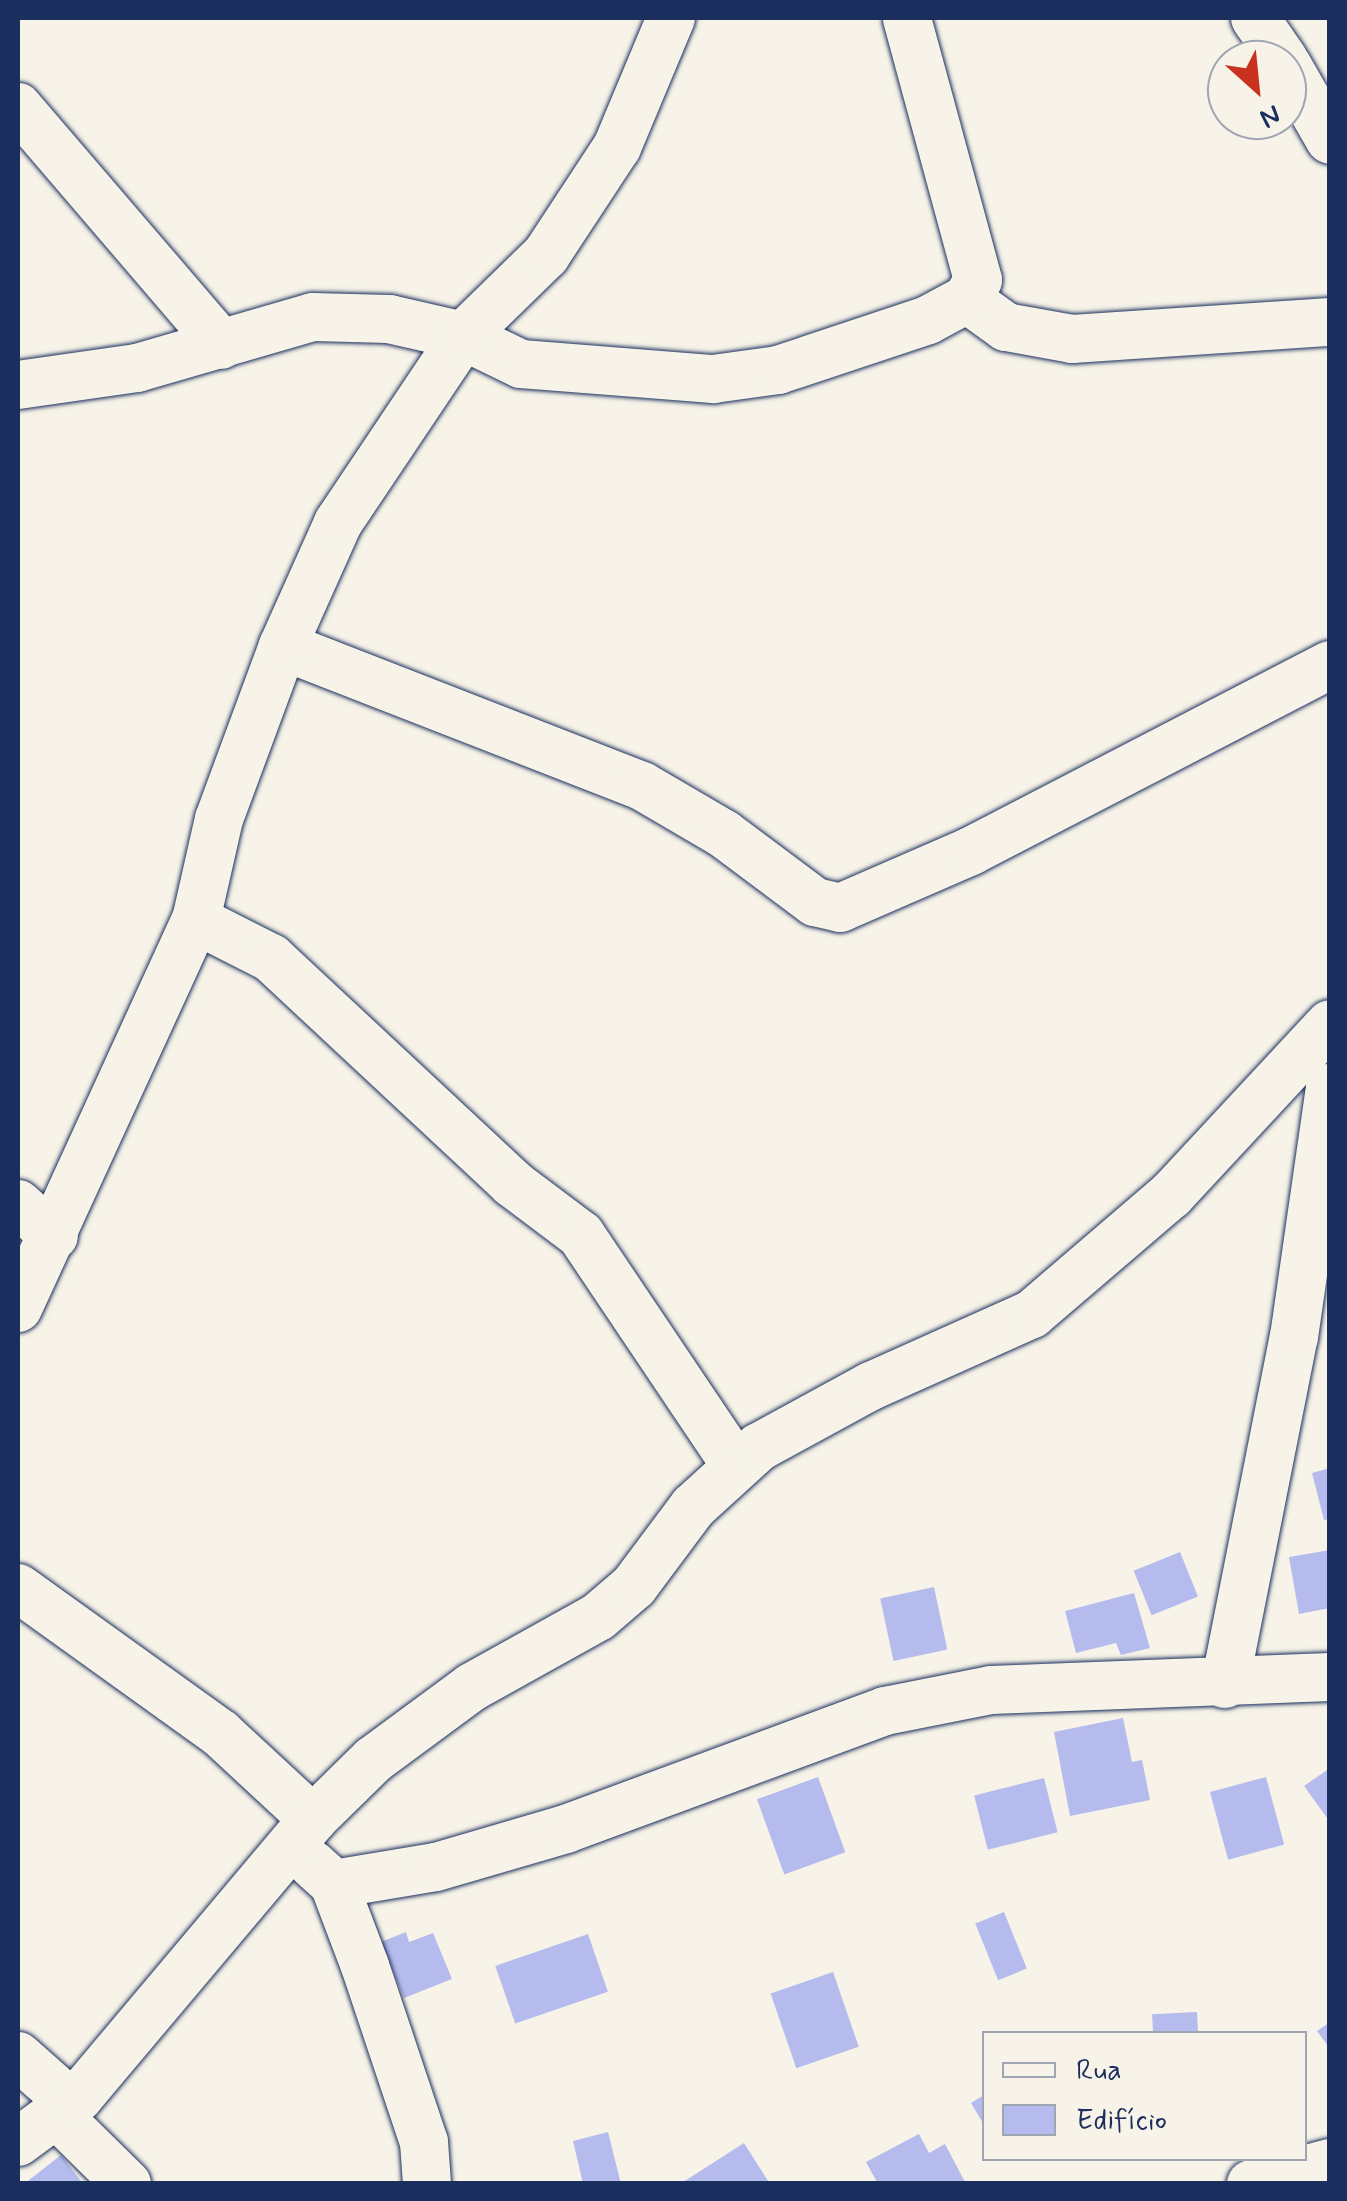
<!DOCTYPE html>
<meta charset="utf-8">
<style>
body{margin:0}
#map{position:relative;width:1347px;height:2201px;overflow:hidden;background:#f7f3e8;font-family:Mynerve,sans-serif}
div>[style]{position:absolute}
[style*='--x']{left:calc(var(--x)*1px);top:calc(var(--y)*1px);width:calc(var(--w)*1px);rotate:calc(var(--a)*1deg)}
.building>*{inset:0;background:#b5bced;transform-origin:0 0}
.roads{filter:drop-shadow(0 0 2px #1b2f5e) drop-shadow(0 0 2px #1b2f5e)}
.minor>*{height:48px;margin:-24px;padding:0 24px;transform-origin:24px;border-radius:24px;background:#f7f3e8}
span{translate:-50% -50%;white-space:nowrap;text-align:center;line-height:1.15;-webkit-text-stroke:9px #f7f3e8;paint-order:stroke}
.frame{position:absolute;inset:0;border:20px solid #1b2f5e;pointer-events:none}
.legend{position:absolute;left:982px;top:2031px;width:325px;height:130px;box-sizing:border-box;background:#f7f3e8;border:2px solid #9fa5b1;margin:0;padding:12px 18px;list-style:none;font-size:30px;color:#1b2f5e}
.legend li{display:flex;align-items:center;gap:20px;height:50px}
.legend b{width:50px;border:2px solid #9fa5b1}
.north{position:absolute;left:1207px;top:40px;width:100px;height:100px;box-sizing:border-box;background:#f7f3e8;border:2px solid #9fa5b1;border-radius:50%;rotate:153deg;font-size:28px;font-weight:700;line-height:40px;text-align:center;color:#1b2f5e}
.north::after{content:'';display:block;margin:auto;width:35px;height:45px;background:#c8321e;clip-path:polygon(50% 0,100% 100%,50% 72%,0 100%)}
</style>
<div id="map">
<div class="building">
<div style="clip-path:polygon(1330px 1468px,1330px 1519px,1324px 1520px,1312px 1473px)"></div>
<div style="clip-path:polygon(1330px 1550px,1330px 1608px,1299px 1614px,1289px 1557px)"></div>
<div style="left:1180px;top:1552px;width:48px;height:50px;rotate:68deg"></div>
<div style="left:934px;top:1587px;width:64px;height:55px;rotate:78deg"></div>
<div style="clip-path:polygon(1134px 1593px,1150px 1648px,1121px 1655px,1116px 1643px,1076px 1653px,1065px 1611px)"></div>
<div style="clip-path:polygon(1123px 1718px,1132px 1762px,1142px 1760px,1150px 1800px,1070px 1816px,1054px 1732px)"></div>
<div style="clip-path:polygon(1330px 1768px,1330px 1822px,1304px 1786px)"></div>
<div style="left:818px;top:1777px;width:80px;height:65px;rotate:70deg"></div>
<div style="left:1266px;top:1777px;width:70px;height:58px;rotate:75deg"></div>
<div style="left:1044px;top:1778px;width:56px;height:72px;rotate:76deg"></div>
<div style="left:1004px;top:1912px;width:61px;height:31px;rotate:68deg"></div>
<div style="clip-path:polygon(406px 1932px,409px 1942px,433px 1933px,452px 1979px,404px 1998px,381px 1942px)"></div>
<div style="left:588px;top:1934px;width:61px;height:98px;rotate:71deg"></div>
<div style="left:833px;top:1972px;width:79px;height:66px;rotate:71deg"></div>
<div style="left:1197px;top:2012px;width:22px;height:45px;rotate:87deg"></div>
<div style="clip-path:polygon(1330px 2022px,1330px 2049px,1317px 2031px)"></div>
<div style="clip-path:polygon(984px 2095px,984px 2125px,971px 2103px)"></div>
<div style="clip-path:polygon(608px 2132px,621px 2184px,583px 2184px,573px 2141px)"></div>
<div style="clip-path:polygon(919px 2134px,929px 2153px,945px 2144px,966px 2184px,878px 2184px,866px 2162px)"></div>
<div style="clip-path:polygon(744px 2143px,770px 2184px,680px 2184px)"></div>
<div style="clip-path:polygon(61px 2155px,83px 2184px,24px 2184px)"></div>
</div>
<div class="roads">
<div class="minor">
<div style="--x:1255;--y:18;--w:51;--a:55.4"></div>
<div style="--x:1287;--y:65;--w:86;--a:60.2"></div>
<div style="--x:18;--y:107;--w:313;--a:49.4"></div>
<div style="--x:967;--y:299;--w:48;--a:35.7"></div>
<div style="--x:1006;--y:327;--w:67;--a:10.3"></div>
<div style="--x:1072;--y:339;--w:259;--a:-3.8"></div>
<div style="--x:18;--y:385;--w:120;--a:-8.1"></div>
<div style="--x:137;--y:368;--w:183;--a:-16.2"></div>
<div style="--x:313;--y:317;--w:76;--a:1.5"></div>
<div style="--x:389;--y:319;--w:76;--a:12.9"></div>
<div style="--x:463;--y:336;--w:64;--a:25.8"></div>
<div style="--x:521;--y:364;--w:193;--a:4.5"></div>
<div style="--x:713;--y:379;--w:66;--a:-7.9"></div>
<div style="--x:778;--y:370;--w:158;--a:-18.4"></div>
<div style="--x:928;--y:320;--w:44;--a:-28.3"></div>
<div style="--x:967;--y:299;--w:22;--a:-60"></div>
<div style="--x:978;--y:280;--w:271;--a:-105.2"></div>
<div style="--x:283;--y:646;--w:385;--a:21.3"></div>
<div style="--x:642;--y:786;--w:95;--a:30.3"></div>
<div style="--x:724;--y:834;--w:114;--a:36.8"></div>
<div style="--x:815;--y:902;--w:26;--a:13"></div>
<div style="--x:840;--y:908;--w:143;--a:-23.5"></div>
<div style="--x:971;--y:851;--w:404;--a:-27.4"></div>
<div style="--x:196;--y:920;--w:84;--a:26.9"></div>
<div style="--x:271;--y:958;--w:330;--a:43"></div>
<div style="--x:512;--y:1183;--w:86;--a:37"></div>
<div style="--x:581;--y:1235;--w:276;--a:56.1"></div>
<div style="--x:18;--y:1204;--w:48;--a:41.6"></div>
<div style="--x:18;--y:1308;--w:427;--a:-65.4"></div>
<div style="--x:196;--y:920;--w:104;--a:-77.2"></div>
<div style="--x:219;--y:819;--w:184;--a:-69.7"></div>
<div style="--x:283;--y:646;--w:135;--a:-65.9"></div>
<div style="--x:338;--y:523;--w:225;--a:-56.2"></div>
<div style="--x:463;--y:336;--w:116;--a:-44.3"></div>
<div style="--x:546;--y:255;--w:129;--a:-56.7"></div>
<div style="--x:617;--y:147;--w:140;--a:-67.3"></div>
<div style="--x:18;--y:1588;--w:249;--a:35.7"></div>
<div style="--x:220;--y:1733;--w:127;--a:42.8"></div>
<div style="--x:1225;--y:1684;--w:354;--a:-78.8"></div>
<div style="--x:1294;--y:1337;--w:252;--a:-81.8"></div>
<div style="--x:312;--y:1864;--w:30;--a:42"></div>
<div style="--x:334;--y:1884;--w:88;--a:69.3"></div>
<div style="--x:365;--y:1966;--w:186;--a:71.5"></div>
<div style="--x:424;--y:2142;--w:42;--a:85.9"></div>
<div style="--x:334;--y:1884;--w:103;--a:-9.5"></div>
<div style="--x:436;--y:1867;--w:135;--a:-16.3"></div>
<div style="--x:566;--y:1829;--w:340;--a:-20.3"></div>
<div style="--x:885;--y:1711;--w:108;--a:-11.2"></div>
<div style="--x:991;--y:1690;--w:339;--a:-2.2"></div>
<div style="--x:18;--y:2056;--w:72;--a:41.6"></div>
<div style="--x:58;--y:2116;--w:97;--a:44.6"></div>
<div style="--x:18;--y:2142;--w:76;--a:-36.4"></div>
<div style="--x:79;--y:2097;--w:363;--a:-49.9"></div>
<div style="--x:313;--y:1819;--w:84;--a:-44.5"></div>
<div style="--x:373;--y:1760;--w:123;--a:-36.4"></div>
<div style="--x:472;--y:1687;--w:144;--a:-29.1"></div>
<div style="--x:598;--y:1617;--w:48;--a:-40.7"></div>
<div style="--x:634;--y:1586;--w:99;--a:-53.2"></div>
<div style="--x:693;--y:1507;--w:89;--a:-42.3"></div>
<div style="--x:759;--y:1447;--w:128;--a:-28.6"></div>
<div style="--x:871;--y:1386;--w:176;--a:-24.1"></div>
<div style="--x:1032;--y:1314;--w:183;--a:-40.6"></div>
<div style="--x:1171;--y:1195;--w:233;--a:-47.1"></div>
<div style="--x:1251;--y:2184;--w:82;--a:-14.9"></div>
</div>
</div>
<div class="frame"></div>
<ul class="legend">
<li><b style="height:12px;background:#f7f3e8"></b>Rua</li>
<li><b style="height:28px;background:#b5bced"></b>Edifício</li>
</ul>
<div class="north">N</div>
</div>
